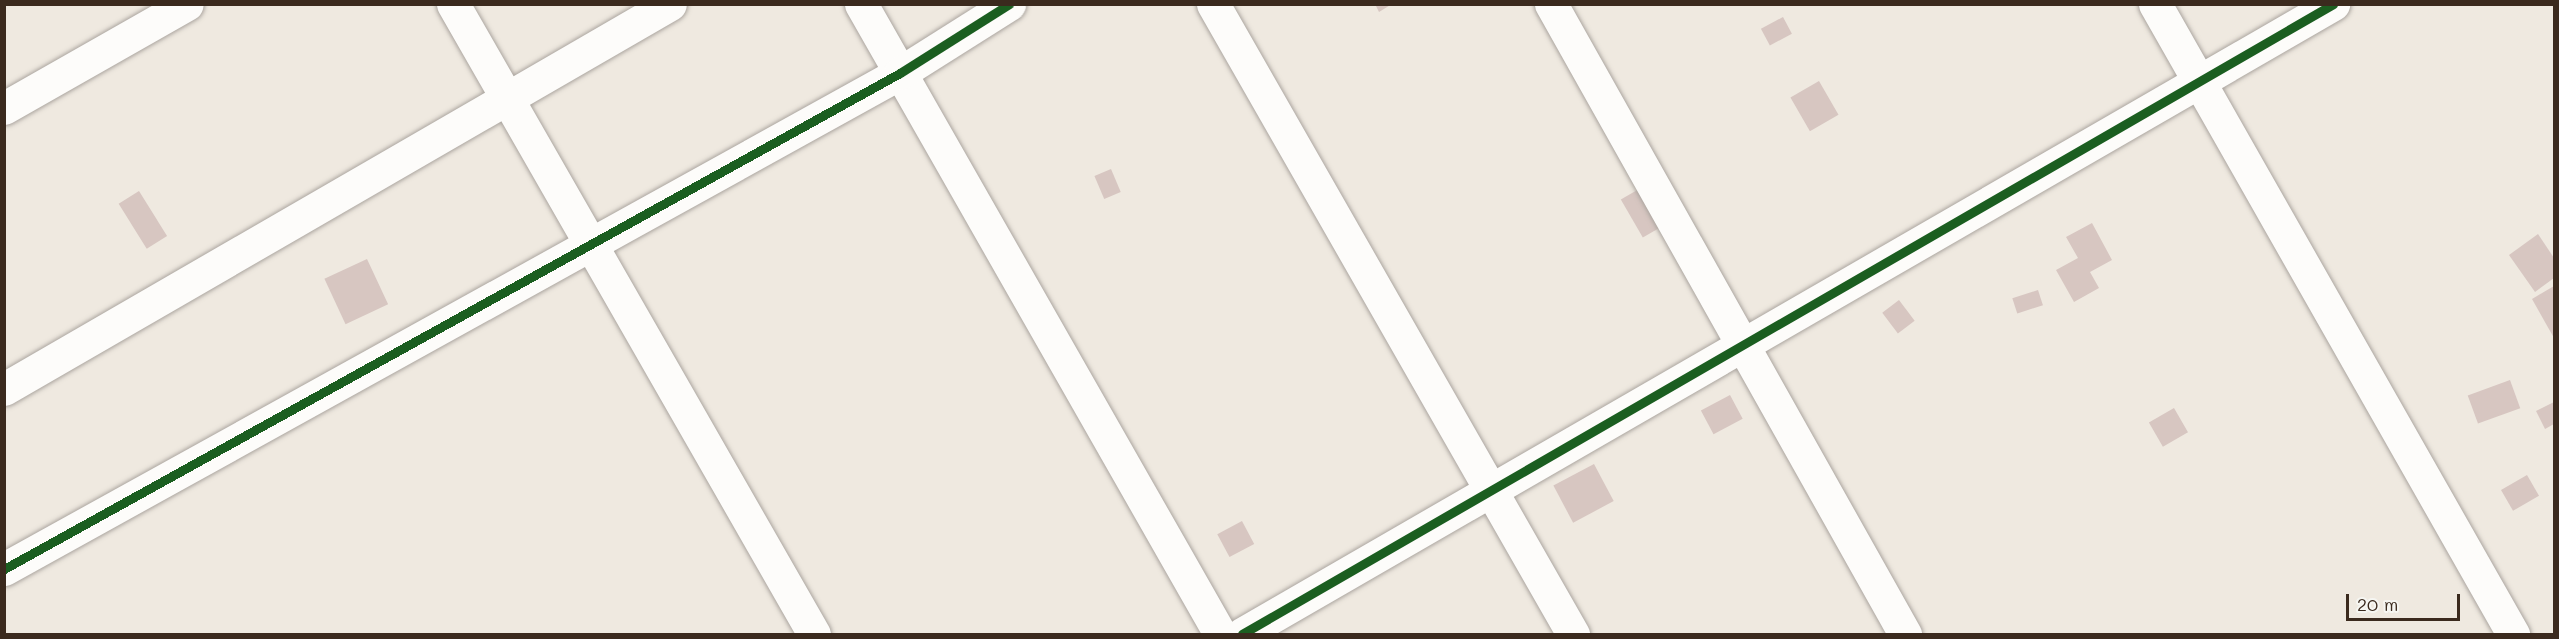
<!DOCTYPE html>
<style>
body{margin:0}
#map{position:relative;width:2559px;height:639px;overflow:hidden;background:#efe9e0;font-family:Mali,sans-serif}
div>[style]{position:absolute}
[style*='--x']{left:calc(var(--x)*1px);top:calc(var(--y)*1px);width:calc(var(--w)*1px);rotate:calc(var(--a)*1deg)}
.building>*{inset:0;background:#d7c6c1;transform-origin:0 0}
.roads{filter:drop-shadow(0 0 2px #aba59f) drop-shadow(0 0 2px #aba59f)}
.minor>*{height:33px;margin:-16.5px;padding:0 16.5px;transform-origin:16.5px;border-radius:16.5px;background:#fdfcfa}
.cycleway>*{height:9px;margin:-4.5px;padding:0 4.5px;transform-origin:4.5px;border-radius:4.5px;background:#1b5e20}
span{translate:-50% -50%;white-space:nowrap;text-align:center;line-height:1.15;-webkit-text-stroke:6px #f6f6f2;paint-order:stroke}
.frame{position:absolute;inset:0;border:6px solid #3b2a1e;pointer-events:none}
.scale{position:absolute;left:2346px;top:594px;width:114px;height:27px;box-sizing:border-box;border:3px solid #3b2a1e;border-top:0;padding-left:8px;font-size:18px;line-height:21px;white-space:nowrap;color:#3b2a1e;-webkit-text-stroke:4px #f6f6f2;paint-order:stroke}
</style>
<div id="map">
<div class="building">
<div style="clip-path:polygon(1375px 4px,1392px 4px,1379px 12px)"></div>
<div style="left:1783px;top:17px;width:19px;height:25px;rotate:62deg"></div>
<div style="left:1819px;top:81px;width:39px;height:33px;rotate:60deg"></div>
<div style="left:1111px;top:169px;width:25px;height:18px;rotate:67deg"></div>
<div style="left:1639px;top:189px;width:44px;height:21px;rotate:60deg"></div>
<div style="left:139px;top:191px;width:53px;height:24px;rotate:58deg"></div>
<div style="clip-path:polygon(2092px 223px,2112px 260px,2090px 272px,2099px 288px,2074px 302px,2056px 270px,2078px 258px,2066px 237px)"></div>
<div style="clip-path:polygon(2538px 234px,2554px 258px,2554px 278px,2535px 292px,2509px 255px)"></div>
<div style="left:367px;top:259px;width:50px;height:47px;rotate:65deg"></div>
<div style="clip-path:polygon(2554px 286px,2554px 338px,2532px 299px)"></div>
<div style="left:2038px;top:290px;width:16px;height:27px;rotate:72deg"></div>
<div style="left:1899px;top:300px;width:26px;height:21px;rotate:53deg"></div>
<div style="left:2510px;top:380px;width:30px;height:45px;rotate:70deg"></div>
<div style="left:1730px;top:395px;width:27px;height:33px;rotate:62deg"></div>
<div style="clip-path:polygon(2554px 402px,2554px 424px,2545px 429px,2536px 411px)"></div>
<div style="left:2174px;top:408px;width:28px;height:29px;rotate:60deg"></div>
<div style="left:1594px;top:464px;width:42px;height:46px;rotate:62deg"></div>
<div style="left:2527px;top:475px;width:24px;height:30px;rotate:60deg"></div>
<div style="left:1242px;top:521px;width:26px;height:28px;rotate:62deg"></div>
</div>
<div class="roads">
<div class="minor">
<div style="--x:453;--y:4;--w:726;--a:60.19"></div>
<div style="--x:861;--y:4;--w:725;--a:60.32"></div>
<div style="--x:1213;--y:4;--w:726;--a:60.26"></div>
<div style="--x:1551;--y:4;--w:723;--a:60.67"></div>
<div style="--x:2155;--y:4;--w:725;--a:60.39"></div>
<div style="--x:4;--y:108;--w:210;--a:-29.6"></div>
<div style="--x:4;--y:389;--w:769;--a:-30.03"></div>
<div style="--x:4;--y:569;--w:1024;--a:-28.97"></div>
<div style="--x:900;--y:73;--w:129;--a:-32.3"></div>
<div style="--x:1242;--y:634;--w:1260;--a:-30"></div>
</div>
</div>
<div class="cycleway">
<div style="--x:4;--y:569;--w:1024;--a:-28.97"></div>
<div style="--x:900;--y:73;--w:129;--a:-32.3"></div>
<div style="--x:1242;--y:634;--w:1260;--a:-30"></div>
</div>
<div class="frame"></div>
<div class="scale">20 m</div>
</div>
